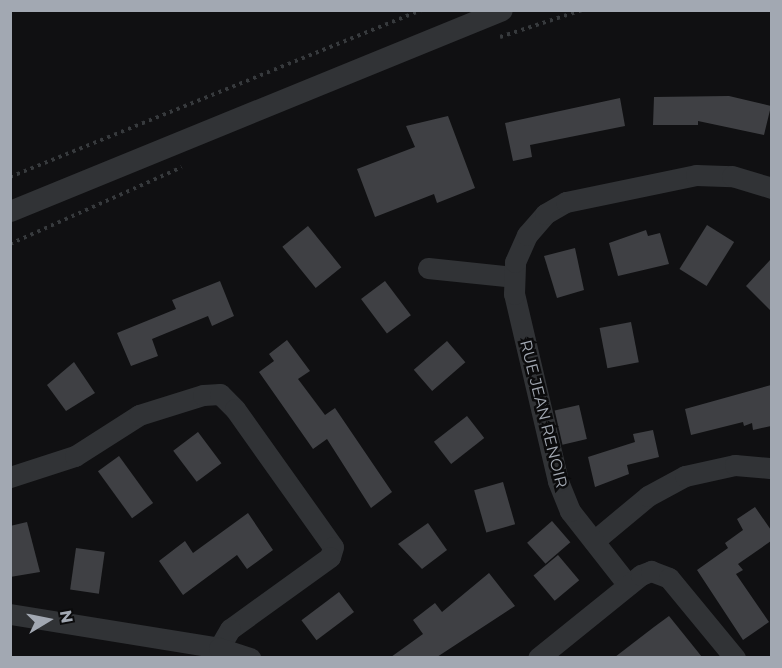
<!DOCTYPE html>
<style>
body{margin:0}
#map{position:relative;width:782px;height:668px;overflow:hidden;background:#101012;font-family:Montserrat,sans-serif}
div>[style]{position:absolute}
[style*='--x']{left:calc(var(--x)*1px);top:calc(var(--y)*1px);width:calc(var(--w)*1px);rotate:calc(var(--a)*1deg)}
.building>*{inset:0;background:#3f4044;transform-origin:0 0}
.path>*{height:4px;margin-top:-2px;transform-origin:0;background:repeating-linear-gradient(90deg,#373a3d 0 3px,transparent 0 7.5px)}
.street>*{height:21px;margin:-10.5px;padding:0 10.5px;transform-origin:10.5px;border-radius:10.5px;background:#313336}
span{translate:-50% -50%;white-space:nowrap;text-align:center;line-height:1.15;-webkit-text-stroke:5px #0b0b0c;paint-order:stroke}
.street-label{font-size:16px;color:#a2a8b2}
.frame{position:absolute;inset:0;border:12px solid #a2a8b2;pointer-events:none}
.north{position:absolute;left:18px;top:590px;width:60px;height:60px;-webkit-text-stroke:4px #0b0b0c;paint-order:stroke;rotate:80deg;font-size:16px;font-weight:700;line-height:24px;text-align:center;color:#a2a8b2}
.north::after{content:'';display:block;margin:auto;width:21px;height:27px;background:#a2a8b2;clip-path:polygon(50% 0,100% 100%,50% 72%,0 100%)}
</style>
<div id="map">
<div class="building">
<div style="clip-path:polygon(729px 96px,771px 106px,764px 135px,698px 121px,698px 125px,653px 125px,654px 97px)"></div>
<div style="clip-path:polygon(620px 98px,625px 126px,530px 145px,532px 157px,513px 161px,505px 123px)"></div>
<div style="clip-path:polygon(448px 116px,475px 188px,437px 203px,434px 194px,375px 217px,357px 169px,415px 147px,406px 126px)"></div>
<div style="left:707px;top:225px;width:32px;height:52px;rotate:32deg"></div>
<div style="left:308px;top:226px;width:53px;height:33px;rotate:51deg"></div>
<div style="clip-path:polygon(646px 230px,648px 236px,660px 233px,669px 264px,618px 276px,609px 243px)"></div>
<div style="clip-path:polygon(575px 248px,584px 290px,557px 298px,544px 256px)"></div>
<div style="clip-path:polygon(771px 259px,771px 311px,746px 286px)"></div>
<div style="clip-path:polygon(220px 281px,234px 316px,212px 326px,208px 316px,152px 339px,158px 356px,131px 366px,117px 333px,176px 309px,172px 300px)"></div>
<div style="left:385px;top:281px;width:43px;height:30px;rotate:53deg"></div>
<div style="left:631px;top:322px;width:41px;height:32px;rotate:79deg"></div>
<div style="clip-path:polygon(287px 340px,310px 371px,298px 379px,325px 415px,335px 408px,392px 492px,371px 508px,327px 439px,313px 449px,259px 372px,274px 361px,269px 354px)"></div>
<div style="left:447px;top:341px;width:28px;height:44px;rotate:49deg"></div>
<div style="clip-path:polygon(74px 362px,95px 393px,66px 411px,47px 385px)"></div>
<div style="clip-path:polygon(771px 385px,771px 426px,753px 430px,752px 423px,744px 426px,743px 422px,691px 435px,685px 409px)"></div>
<div style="left:579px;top:405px;width:35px;height:25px;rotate:77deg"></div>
<div style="left:467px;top:416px;width:28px;height:42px;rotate:52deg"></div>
<div style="clip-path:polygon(653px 430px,659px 457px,627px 465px,629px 474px,595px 487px,588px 457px,635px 442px,633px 434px)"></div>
<div style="left:198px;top:432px;width:39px;height:31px;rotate:53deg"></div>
<div style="left:119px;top:456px;width:58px;height:26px;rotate:54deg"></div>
<div style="left:503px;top:482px;width:44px;height:30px;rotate:74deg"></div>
<div style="clip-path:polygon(755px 507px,771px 530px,771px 541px,738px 564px,743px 570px,736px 574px,769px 622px,743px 640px,697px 570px,728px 548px,725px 543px,743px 530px,737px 519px)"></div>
<div style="clip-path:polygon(248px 513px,273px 550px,247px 569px,237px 555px,183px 595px,159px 561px,185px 541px,193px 553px)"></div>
<div style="left:552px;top:521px;width:28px;height:33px;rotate:49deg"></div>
<div style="clip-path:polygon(27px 522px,40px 572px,10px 577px,10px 526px)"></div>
<div style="clip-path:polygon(428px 523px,447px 550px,422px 569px,398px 544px)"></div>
<div style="left:76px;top:548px;width:29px;height:42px;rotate:8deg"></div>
<div style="left:558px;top:555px;width:33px;height:32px;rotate:50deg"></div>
<div style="clip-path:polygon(489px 573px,515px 606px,437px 657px,391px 657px,423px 634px,413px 620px,435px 603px,442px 612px)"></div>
<div style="left:339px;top:592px;width:25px;height:47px;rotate:53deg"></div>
<div style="clip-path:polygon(669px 616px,702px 657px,615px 657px,654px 627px)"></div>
</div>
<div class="path">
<div style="--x:500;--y:37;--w:86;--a:-18.2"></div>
<div style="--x:10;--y:177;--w:445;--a:-22.1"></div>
<div style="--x:10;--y:244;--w:188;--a:-24.1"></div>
</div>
<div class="street">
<div style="--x:10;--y:211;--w:531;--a:-22.22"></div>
<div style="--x:428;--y:268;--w:86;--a:6"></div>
<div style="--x:10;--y:477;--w:68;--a:-17.9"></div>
<div style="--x:75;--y:456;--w:76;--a:-32.6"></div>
<div style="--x:139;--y:415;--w:67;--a:-17.4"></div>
<div style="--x:203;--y:395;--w:17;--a:-3"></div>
<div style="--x:220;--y:394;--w:21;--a:45"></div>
<div style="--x:235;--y:409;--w:169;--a:54.6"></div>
<div style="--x:333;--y:547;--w:10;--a:107"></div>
<div style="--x:330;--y:557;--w:123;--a:144.2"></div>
<div style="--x:230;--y:629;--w:22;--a:120"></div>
<div style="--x:594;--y:541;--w:70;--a:-39.8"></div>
<div style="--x:648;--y:496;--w:42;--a:-28.4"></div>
<div style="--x:685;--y:476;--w:51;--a:-12.4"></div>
<div style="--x:735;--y:465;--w:37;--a:5"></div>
<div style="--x:628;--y:585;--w:94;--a:-128.1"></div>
<div style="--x:570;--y:511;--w:32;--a:-112"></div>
<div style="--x:558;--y:481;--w:192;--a:-103.2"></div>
<div style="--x:514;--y:294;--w:32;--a:-88"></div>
<div style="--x:515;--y:262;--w:30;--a:-66"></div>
<div style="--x:527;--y:235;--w:28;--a:-49"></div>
<div style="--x:545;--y:214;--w:24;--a:-30"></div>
<div style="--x:566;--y:202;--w:133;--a:-11.7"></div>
<div style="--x:696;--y:175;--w:36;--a:2"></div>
<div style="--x:732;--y:176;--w:42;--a:16.7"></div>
<div style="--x:10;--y:614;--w:212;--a:9.2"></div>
<div style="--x:219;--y:648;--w:33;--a:18"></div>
<div style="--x:538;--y:658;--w:132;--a:-38.9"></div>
<div style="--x:641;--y:575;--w:11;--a:-22"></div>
<div style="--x:651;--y:571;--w:19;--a:21"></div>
<div style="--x:669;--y:578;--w:104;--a:50.5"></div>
</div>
<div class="street-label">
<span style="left:543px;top:414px;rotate:76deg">RUE JEAN RENOIR</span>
</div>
<div class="frame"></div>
<div class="north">N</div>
</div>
